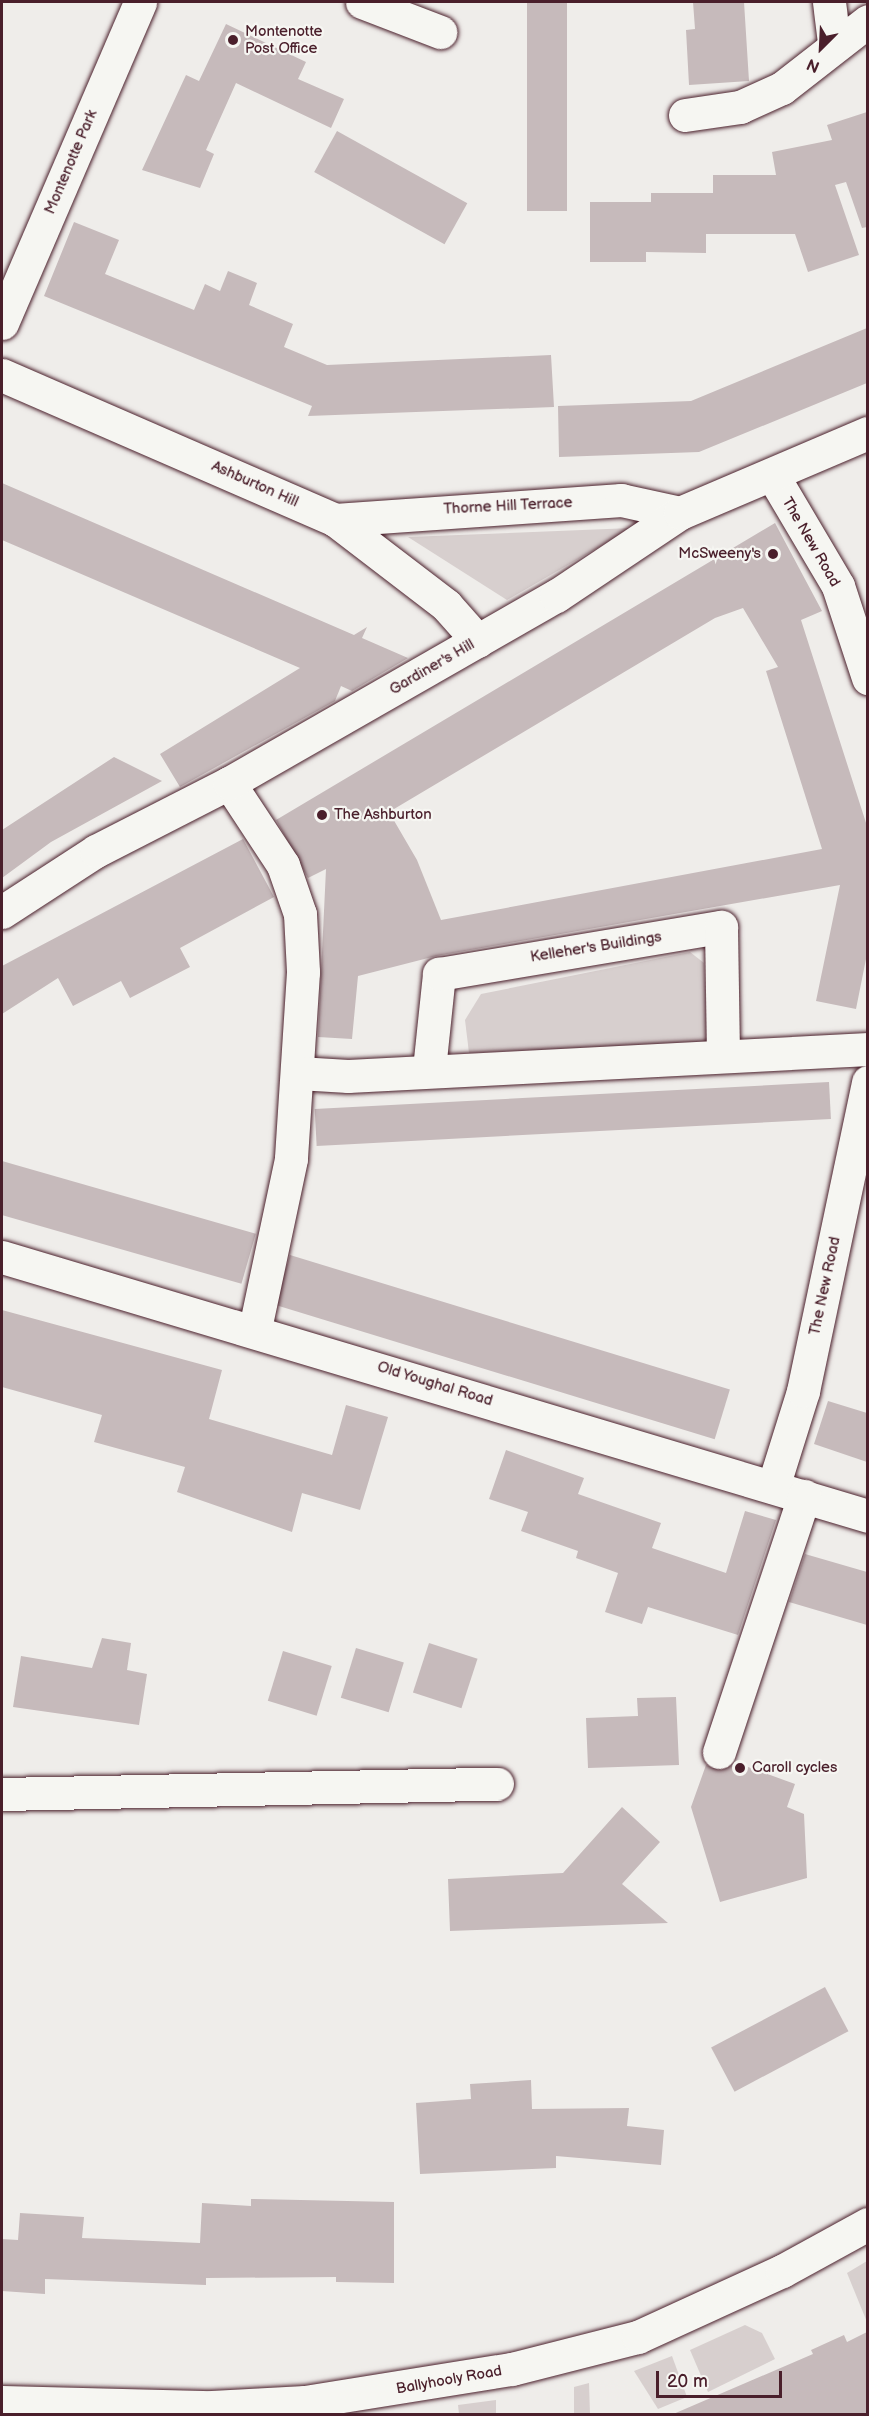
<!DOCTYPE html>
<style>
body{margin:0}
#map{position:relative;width:869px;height:2416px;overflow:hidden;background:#efedea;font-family:"Balsamiq Sans",sans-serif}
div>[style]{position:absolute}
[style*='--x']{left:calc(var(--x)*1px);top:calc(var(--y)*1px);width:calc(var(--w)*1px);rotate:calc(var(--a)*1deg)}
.green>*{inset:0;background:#d7cfce}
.building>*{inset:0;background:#c6babb;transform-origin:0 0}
.roads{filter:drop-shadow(0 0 2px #4a1f2b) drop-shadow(0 0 2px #4a1f2b)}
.minor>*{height:33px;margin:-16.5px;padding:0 16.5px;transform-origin:16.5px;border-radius:16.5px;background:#f6f6f2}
.major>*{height:33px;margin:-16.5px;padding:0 16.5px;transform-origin:16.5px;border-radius:16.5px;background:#f6f6f2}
.dots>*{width:16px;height:16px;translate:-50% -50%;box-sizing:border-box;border:3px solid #f6f6f2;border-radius:50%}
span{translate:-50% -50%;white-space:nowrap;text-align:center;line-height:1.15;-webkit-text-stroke:4.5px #f6f6f2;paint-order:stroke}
.poi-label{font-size:15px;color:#4a1f2b}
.left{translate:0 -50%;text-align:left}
.right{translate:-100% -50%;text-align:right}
.street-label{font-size:15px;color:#4a1f2b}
.frame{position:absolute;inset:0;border:3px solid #4a1f2b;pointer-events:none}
.north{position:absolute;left:791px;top:18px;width:60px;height:60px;-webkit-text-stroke:4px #f6f6f2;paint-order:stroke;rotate:204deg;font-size:16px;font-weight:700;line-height:24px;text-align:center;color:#4a1f2b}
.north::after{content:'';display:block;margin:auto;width:21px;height:27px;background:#4a1f2b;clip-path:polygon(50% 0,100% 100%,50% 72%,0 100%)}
.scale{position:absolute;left:656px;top:2371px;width:126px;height:27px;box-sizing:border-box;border:3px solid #4a1f2b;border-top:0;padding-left:8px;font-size:18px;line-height:21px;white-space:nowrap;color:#4a1f2b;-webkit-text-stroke:4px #f6f6f2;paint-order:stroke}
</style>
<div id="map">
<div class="green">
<div style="clip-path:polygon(632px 528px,507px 600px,408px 537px)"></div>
<div style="clip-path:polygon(690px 952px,704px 963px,707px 1043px,469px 1053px,465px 1020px,481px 994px)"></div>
<div style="clip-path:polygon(867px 2261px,867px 2322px,847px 2273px)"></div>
<div style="clip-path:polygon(745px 2325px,762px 2333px,775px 2359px,708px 2392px,690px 2350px)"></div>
<div style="clip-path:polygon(672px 2356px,687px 2397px,658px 2409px,634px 2371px)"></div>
<div style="clip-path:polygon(589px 2383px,590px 2414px,574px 2414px,574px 2387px)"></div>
<div style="clip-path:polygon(496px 2400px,496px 2414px,459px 2414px,458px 2405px)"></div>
</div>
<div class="building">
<div style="left:527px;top:2px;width:40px;height:209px"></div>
<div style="clip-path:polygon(693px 2px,744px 2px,749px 81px,689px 85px,686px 30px,695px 29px)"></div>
<div style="clip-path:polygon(226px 24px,306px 62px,298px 79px,344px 99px,331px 128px,236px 83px,206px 150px,214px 154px,200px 188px,142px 170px,186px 75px,199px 81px)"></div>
<div style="clip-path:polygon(867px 112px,867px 227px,862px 228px,846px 182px,835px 185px,859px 255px,808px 272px,795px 234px,706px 234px,706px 253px,646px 252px,646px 262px,590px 262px,590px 202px,651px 202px,651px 193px,713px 193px,713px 175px,776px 175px,772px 152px,832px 140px,827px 125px)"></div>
<div style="left:337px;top:131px;width:149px;height:47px;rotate:29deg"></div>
<div style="clip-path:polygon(74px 222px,119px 240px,105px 274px,194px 310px,205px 284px,220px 291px,228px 271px,257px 283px,249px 305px,293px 324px,284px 347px,327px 365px,551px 355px,554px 407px,308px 416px,312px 406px,44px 296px)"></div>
<div style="clip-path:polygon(867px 328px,867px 383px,699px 452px,559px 457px,558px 406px,691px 401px)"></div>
<div style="clip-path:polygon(2px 483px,354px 635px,367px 627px,362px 638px,408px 658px,352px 691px,341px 686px,335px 701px,180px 787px,160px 754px,300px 668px,2px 540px)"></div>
<div style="clip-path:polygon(evenodd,775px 523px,822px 611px,801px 620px,867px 826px,867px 954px,856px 1009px,816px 1001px,840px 885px,436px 956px,358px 976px,352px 1039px,318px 1037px,326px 869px,308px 878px,276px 820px,775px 523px,743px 608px,778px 667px,766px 671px,822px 849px,441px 920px,417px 860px,389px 812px,715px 618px,743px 608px)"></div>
<div style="clip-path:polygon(114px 757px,162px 781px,51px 842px,2px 878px,2px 830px)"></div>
<div style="clip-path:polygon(243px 839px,274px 897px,180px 948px,190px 967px,130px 998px,121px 981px,73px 1006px,58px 978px,2px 1014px,2px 966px)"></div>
<div style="left:829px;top:1082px;width:37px;height:515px;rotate:87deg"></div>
<div style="left:2px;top:1161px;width:264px;height:52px;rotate:16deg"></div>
<div style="left:290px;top:1255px;width:460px;height:52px;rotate:17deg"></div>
<div style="clip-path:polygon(2px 1310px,222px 1370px,209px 1419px,332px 1455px,346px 1405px,388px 1417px,360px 1510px,302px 1493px,292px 1532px,177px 1492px,185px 1467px,94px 1442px,102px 1415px,2px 1387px)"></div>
<div style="clip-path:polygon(828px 1401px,867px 1413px,867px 1462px,814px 1444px)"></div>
<div style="clip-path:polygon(506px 1450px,584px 1478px,578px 1494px,661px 1523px,652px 1548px,726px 1573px,745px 1511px,776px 1520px,738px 1635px,648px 1607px,642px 1624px,605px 1612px,618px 1573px,576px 1558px,578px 1551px,521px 1531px,528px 1512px,489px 1499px)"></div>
<div style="clip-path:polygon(805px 1554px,867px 1572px,867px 1625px,789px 1602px)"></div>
<div style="clip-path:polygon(102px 1638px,131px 1643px,127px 1670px,147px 1674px,139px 1725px,13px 1707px,21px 1656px,92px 1668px)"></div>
<div style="left:429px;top:1643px;width:51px;height:52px;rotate:18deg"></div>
<div style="left:356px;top:1648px;width:50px;height:52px;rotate:17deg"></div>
<div style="left:283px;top:1651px;width:51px;height:52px;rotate:17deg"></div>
<div style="clip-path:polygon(676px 1697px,679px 1765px,588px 1768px,586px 1718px,638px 1716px,637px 1698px)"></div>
<div style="clip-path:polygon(734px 1762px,795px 1784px,787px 1807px,804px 1814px,807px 1878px,720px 1902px,691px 1807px,706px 1765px,722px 1770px)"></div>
<div style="clip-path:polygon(622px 1807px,660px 1842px,622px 1884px,668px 1923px,450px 1931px,448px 1879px,563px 1873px)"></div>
<div style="left:825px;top:1987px;width:50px;height:129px;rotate:62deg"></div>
<div style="clip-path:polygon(531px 2080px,532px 2109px,629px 2108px,627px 2126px,664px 2130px,661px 2165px,556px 2156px,556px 2168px,420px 2174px,416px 2103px,471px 2099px,470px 2084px)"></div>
<div style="clip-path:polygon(251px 2199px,394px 2202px,394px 2283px,336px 2282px,336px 2277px,206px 2278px,206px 2285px,45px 2279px,45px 2294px,2px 2291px,2px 2239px,18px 2240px,20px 2213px,84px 2217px,82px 2238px,200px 2243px,202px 2203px,251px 2206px)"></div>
<div style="clip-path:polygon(867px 2332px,867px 2415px,671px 2415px,813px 2354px,811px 2350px,844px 2335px,847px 2342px)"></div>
</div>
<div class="roads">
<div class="minor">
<div style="--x:362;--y:2;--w:84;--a:21"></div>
<div style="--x:829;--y:2;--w:41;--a:83"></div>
<div style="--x:685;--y:115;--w:56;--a:-8.3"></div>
<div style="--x:740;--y:107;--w:46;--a:-24.3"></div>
<div style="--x:782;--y:88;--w:109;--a:-37.9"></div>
<div style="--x:2;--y:323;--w:349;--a:-66.7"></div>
<div style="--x:2;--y:375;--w:363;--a:23.5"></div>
<div style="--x:335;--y:520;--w:140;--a:37.4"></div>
<div style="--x:446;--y:605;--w:48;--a:48.4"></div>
<div style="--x:773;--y:476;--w:128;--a:59.4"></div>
<div style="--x:838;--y:586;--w:97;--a:71.9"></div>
<div style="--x:335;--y:520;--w:287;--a:-4"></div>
<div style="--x:621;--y:500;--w:60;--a:12.4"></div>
<div style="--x:229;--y:783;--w:98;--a:56.6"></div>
<div style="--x:283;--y:865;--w:52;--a:70.9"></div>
<div style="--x:300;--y:914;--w:58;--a:87"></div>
<div style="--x:303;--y:972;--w:187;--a:93.7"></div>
<div style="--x:291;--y:1159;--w:174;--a:102"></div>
<div style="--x:2;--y:912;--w:112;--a:-33"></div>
<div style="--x:96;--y:851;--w:149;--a:-27.1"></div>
<div style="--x:229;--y:783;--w:377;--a:-29.8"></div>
<div style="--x:556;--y:596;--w:149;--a:-33.8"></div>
<div style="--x:680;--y:513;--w:204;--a:-23.1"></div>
<div style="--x:429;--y:1069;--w:96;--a:-84"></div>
<div style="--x:439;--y:974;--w:286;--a:-9.5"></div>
<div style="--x:721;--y:927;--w:127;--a:89.1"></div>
<div style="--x:298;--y:1073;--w:50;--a:3.4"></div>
<div style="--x:348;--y:1076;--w:521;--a:-2.97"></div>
<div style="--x:2;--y:1257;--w:904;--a:16.65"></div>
<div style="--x:773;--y:1487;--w:101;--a:-72.6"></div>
<div style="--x:803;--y:1391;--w:316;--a:-78.1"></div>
<div style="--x:719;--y:1752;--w:270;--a:-71.6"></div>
<div style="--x:2;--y:1794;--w:495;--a:-1.2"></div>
</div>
<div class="major">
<div style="--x:2;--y:2402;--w:210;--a:1.4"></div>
<div style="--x:212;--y:2407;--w:93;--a:-3.1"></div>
<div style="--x:305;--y:2402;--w:210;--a:-9.1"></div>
<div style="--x:512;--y:2369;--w:130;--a:-14.3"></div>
<div style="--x:638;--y:2337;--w:158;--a:-24.6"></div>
<div style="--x:782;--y:2271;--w:98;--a:-28.7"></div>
</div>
</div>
<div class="dots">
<div style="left:233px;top:40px;background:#4a1f2b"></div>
<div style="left:773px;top:554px;background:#4a1f2b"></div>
<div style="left:322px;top:815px;background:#4a1f2b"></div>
<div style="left:740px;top:1768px;background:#4a1f2b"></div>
</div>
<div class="poi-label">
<span class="left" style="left:245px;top:40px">Montenotte<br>Post Office</span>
<span class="right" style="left:761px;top:554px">McSweeny's</span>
<span class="left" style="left:334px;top:815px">The Ashburton</span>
<span class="left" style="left:752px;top:1768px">Caroll cycles</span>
</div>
<div class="street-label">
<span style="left:71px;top:162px;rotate:-67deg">Montenotte Park</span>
<span style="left:255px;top:484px;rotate:24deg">Ashburton Hill</span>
<span style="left:508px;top:506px;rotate:-3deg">Thorne Hill Terrace</span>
<span style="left:811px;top:542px;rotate:60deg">The New Road</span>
<span style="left:432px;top:667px;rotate:-30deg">Gardiner's Hill</span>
<span style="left:596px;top:947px;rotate:-9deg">Kelleher's Buildings</span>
<span style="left:825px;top:1286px;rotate:-78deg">The New Road</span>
<span style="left:435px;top:1384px;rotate:17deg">Old Youghal Road</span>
<span style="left:449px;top:2380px;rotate:-10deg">Ballyhooly Road</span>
</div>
<div class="frame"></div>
<div class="north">N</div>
<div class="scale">20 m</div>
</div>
